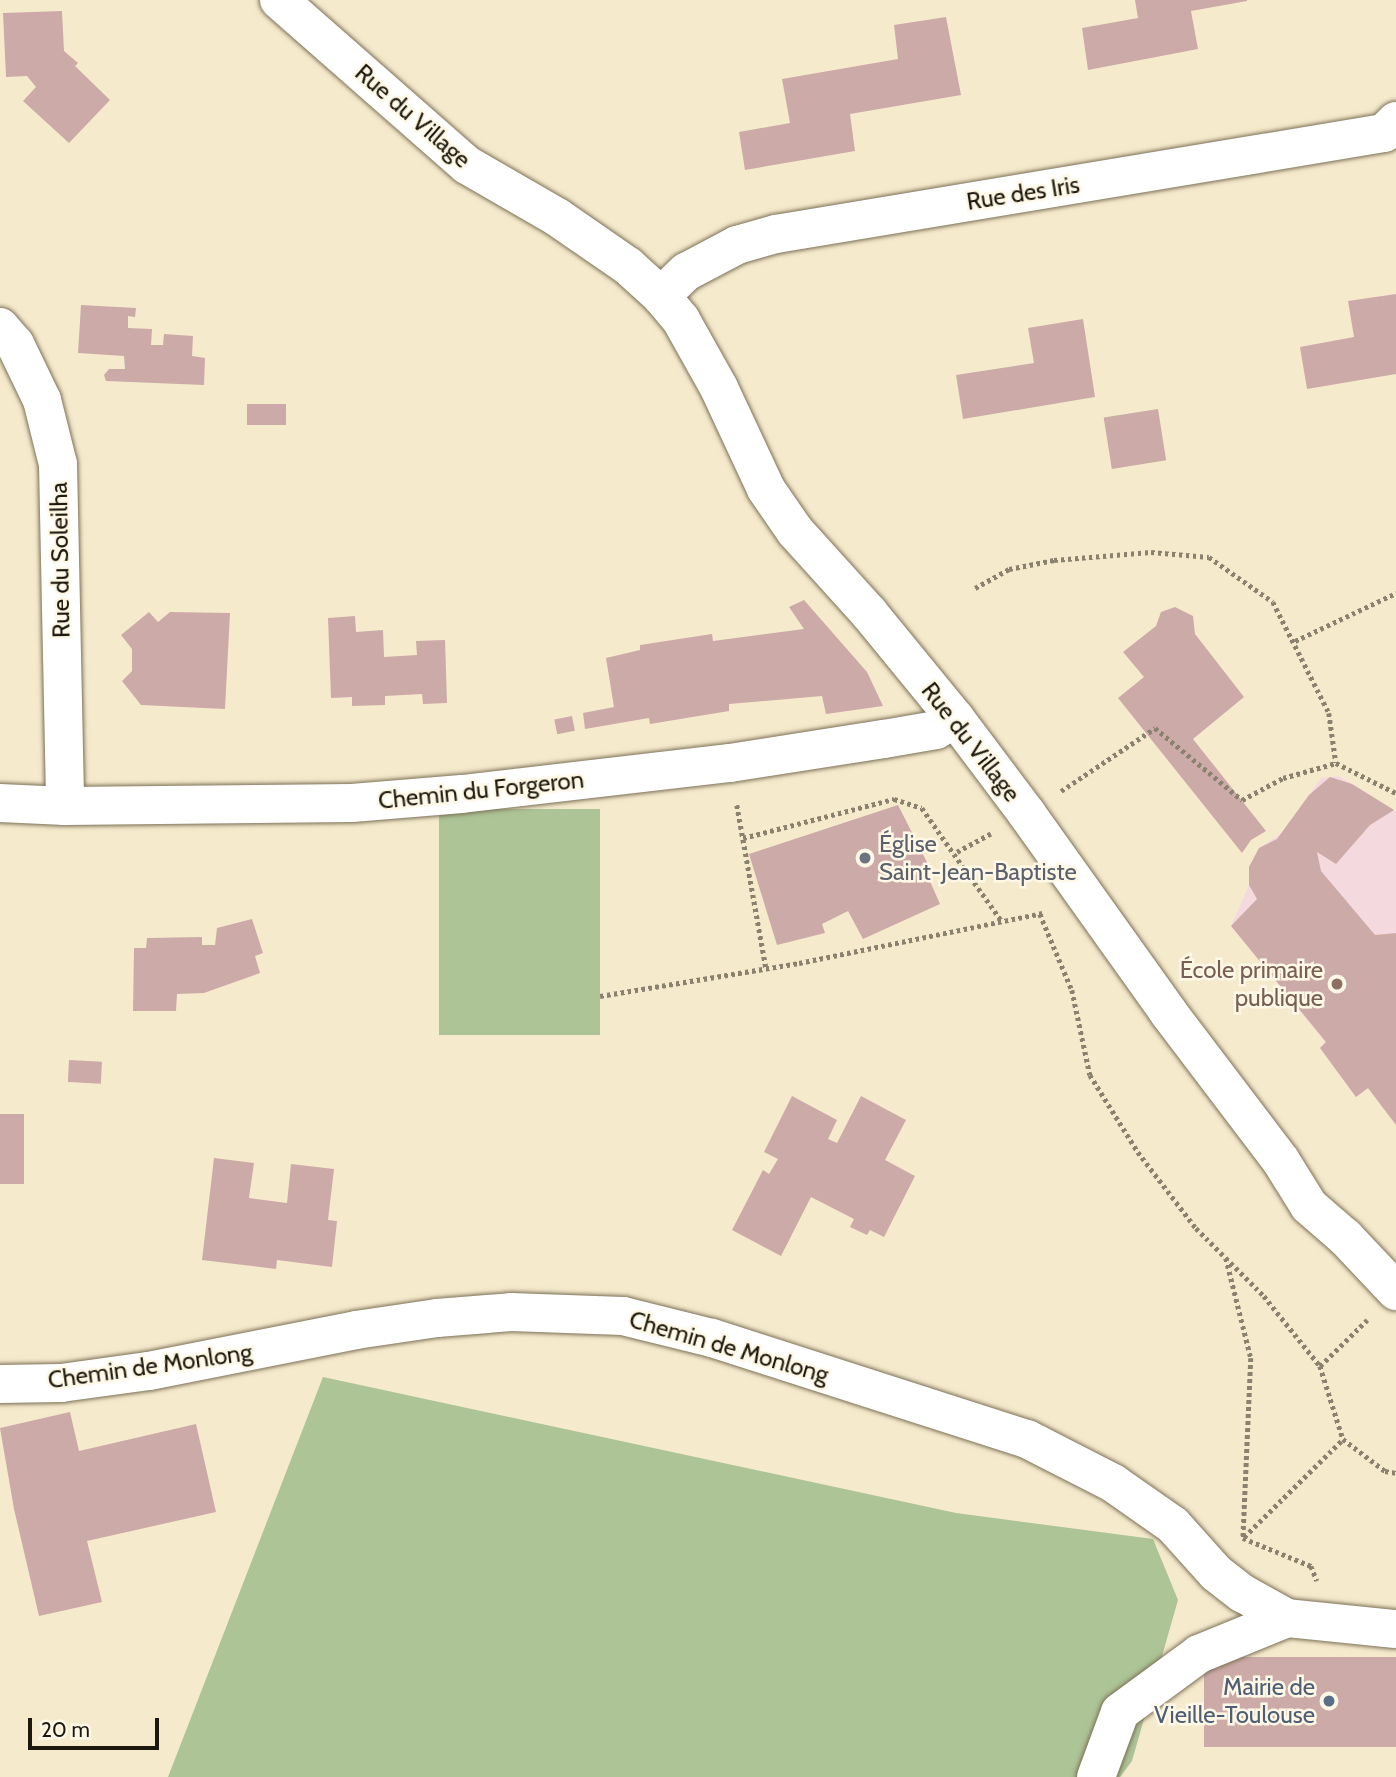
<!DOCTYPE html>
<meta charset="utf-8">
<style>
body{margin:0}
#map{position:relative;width:1396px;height:1777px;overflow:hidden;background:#f6eacd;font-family:Cabin,sans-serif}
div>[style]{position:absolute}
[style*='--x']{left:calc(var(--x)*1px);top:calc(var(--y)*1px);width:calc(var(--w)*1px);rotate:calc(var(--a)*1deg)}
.education>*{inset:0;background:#f4d9de}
.green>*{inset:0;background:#acc496;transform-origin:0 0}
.building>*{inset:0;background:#ccaaa8;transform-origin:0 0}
.path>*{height:4.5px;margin-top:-2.25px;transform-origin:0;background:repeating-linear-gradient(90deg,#8a826e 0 3.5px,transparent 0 7px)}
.roads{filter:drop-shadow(0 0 2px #7c7157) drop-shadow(0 0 2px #7c7157)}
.street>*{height:38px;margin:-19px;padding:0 19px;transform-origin:19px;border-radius:19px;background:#fff}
.secondary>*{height:38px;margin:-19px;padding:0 19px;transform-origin:19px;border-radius:19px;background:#fff}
.dots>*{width:19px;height:19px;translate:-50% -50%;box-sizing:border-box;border:4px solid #fff8e6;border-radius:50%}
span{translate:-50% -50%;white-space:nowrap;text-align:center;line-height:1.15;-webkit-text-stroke:5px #fff8e6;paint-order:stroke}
.street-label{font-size:24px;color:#1c180d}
.worship-label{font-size:24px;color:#5b616d}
.left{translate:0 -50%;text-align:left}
.education-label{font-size:24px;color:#785e54}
.right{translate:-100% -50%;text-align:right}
.service-label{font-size:24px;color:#4e5e75}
.scale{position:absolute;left:28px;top:1718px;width:131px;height:32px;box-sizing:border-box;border:4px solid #1c180d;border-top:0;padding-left:9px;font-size:21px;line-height:24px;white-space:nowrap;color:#1c180d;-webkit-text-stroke:5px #fff8e6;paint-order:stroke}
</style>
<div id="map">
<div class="education">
<div style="clip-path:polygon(1339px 776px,1396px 811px,1396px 1125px,1368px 1088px,1356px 1097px,1320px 1048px,1325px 1042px,1231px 926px,1249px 885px,1249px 867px,1259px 848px,1282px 833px,1321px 778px)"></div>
</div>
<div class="green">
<div style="left:600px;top:809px;width:226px;height:161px;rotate:90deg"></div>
<div style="clip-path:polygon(323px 1377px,956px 1513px,1153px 1539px,1178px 1600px,1132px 1761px,1120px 1777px,168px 1777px)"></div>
</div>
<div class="building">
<div style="clip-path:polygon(1135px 0,1247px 0,1247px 1px,1191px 11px,1198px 49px,1088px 70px,1082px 28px,1138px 18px)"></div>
<div style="clip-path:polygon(62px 11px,64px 51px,78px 63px,75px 66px,110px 100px,69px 143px,23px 101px,36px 87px,27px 76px,6px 77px,3px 13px)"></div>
<div style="clip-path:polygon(946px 17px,961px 95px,850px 114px,855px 151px,745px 170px,739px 132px,790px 123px,782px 79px,898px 59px,894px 25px)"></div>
<div style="clip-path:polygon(1396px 294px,1396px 374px,1307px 389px,1300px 347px,1354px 337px,1348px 301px)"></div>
<div style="clip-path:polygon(81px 305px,136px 308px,135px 317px,128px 316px,128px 328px,152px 329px,151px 345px,163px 345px,164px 334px,193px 336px,192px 356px,205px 358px,204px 385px,106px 381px,104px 375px,109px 369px,125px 369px,124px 356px,78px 353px)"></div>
<div style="clip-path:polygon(1083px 319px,1095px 397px,963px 419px,956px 375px,1034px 363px,1028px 328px)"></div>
<div style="left:286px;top:404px;width:21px;height:39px;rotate:90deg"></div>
<div style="left:1158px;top:409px;width:52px;height:55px;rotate:81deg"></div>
<div style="clip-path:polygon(804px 600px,867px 672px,883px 706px,826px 714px,822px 696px,729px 704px,729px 711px,650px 724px,649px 718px,585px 729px,583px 713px,614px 707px,606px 658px,640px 650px,640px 645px,712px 634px,713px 641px,804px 629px,789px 607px)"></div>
<div style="clip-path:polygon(1175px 607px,1193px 616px,1195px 634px,1244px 697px,1193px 739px,1266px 831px,1251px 840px,1242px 853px,1118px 698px,1144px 677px,1123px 652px,1156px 626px,1161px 612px)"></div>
<div style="clip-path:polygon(149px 612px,158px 622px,170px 612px,230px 613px,225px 709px,141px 705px,122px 681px,132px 671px,132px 649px,121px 635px)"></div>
<div style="clip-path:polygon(355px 616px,356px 632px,383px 630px,384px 657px,417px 655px,416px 641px,445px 640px,447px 703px,423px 704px,422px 694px,385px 696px,385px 705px,352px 706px,352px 697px,331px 698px,328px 618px)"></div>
<div style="left:572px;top:716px;width:15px;height:18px;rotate:79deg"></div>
<div style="clip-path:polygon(1330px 777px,1352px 784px,1394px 810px,1370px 825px,1336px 864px,1317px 852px,1321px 871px,1375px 935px,1396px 933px,1396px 1125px,1368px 1088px,1356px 1097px,1320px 1048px,1326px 1042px,1231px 926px,1257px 899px,1249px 885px,1249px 867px,1259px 848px,1277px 839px,1309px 795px)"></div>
<div style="clip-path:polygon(898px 805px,934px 876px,929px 879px,940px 904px,863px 939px,848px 911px,822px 924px,825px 933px,777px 945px,749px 854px)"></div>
<div style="clip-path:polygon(252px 919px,263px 953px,255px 956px,260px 973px,204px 993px,177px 994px,176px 1011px,133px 1011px,134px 948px,146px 948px,147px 938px,202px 937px,202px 945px,215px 945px,217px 928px)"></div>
<div style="left:69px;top:1060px;width:33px;height:22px;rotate:3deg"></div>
<div style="clip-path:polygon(792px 1096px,837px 1120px,828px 1139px,837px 1143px,861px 1096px,906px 1120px,885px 1160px,915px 1176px,884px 1237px,870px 1230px,867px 1235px,850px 1227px,854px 1219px,811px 1197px,781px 1256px,732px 1230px,763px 1170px,769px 1174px,778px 1159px,764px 1152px)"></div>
<div style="left:0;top:1114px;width:24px;height:70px"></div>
<div style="clip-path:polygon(214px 1158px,254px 1163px,249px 1198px,287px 1203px,291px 1164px,334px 1169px,328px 1220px,337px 1221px,332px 1267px,277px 1260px,276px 1269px,202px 1260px)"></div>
<div style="clip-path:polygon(70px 1412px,79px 1451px,196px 1424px,216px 1512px,87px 1541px,102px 1602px,39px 1616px,14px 1509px,0 1428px)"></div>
<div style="left:1396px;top:1657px;width:90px;height:192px;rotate:90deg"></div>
</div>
<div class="path">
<div style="--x:975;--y:588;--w:39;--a:-29"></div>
<div style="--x:1009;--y:569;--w:46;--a:-11.3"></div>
<div style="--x:1054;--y:560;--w:97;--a:-4.7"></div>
<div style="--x:1151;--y:552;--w:58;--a:4.9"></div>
<div style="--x:1209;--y:557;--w:78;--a:35.1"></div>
<div style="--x:1273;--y:602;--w:124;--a:63.2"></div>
<div style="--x:1329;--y:713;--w:50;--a:82"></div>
<div style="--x:1295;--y:641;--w:112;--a:-25.4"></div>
<div style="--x:1061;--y:791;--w:113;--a:-33.8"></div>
<div style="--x:1155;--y:728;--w:113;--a:39.6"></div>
<div style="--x:1242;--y:800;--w:47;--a:-28.2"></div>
<div style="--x:1283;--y:778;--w:55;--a:-15.8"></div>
<div style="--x:1336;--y:763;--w:67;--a:26.6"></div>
<div style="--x:737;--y:805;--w:166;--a:79.9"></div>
<div style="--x:991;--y:834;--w:42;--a:151.6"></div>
<div style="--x:954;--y:854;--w:81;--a:54.5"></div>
<div style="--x:743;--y:838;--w:156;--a:-14.5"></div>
<div style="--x:894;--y:799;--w:29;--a:18"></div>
<div style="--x:922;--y:808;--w:56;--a:55.2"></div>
<div style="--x:1040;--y:914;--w:82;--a:67.2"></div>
<div style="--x:1072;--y:990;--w:87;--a:78"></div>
<div style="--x:1090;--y:1075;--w:91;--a:58.1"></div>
<div style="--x:1138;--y:1152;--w:96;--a:52.7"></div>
<div style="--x:1196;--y:1228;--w:96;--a:45"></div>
<div style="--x:1264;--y:1296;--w:90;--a:51.3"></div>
<div style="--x:1320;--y:1366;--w:77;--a:72.5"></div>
<div style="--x:1343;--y:1439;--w:53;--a:37.3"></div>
<div style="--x:1385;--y:1471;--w:11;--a:10"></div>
<div style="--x:600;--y:996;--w:202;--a:-9.4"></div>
<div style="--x:799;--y:963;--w:249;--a:-11.6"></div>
<div style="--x:1226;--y:1258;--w:103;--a:76"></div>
<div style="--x:1251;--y:1358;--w:180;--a:92.5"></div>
<div style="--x:1243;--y:1538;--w:74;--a:22.4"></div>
<div style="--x:1311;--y:1566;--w:16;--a:68"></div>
<div style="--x:1320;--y:1366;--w:66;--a:-44.4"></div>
<div style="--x:1244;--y:1537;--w:139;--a:-44.7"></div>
</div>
<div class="roads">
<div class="street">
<div style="--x:661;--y:296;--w:35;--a:-44"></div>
<div style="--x:686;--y:272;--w:58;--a:-27.9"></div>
<div style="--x:737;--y:245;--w:41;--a:-15.8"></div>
<div style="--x:776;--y:234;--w:616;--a:-9.43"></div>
<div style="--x:1384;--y:133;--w:17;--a:-45"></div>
<div style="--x:0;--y:327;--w:23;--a:49"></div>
<div style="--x:15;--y:344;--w:62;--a:64.3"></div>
<div style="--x:42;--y:400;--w:66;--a:76"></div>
<div style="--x:58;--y:464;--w:342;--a:88.8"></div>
<div style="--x:0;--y:803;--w:65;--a:2.6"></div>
<div style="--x:65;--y:806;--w:287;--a:-0.6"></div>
<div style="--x:352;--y:803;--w:110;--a:-4.7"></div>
<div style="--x:462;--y:794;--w:270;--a:-6.6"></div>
<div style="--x:730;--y:763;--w:156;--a:-8.9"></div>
<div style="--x:884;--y:739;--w:53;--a:-9.8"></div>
<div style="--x:936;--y:730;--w:22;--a:-32"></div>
<div style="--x:0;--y:1384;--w:61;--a:-0.9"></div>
<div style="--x:61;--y:1383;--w:89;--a:-7.8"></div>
<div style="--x:149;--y:1371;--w:211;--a:-11.2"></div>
<div style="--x:356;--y:1330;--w:82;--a:-8.4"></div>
<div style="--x:437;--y:1318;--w:74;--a:-4.6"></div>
<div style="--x:511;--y:1312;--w:112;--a:2"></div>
<div style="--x:623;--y:1316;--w:92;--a:13.9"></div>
<div style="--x:712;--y:1338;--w:331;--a:17.8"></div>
<div style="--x:1027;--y:1439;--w:97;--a:27.1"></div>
<div style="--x:1113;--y:1483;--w:73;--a:35"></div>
<div style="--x:1173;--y:1525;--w:64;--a:48.1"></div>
<div style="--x:1216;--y:1573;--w:33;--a:38"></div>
<div style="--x:1242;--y:1593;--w:51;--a:29.1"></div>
<div style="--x:1287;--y:1618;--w:110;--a:5.8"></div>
<div style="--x:1096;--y:1777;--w:69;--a:-69.7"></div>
<div style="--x:1120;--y:1712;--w:98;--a:-36.3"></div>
<div style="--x:1199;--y:1654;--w:95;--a:-22.2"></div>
</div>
<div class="secondary">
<div style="--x:279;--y:0;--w:250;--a:41.3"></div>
<div style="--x:467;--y:165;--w:104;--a:30"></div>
<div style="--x:557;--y:217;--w:86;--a:34.6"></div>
<div style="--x:628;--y:266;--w:45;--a:42.3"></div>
<div style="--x:661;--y:296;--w:31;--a:50"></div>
<div style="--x:681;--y:320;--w:78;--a:60.8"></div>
<div style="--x:719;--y:388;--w:111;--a:65"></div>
<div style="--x:766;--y:489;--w:51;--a:55.4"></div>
<div style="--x:795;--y:531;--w:110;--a:47.9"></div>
<div style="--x:869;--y:613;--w:136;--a:50.7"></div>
<div style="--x:955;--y:718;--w:120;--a:53.1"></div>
<div style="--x:1027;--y:814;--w:243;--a:54.5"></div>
<div style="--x:1168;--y:1012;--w:187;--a:52.8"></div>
<div style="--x:1281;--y:1161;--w:53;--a:58.1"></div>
<div style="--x:1309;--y:1206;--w:49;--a:40.9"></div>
<div style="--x:1346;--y:1238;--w:73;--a:46.7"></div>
</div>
</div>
<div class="dots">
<div style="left:865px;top:858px;background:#6b7280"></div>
<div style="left:1337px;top:984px;background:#8d6e63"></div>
<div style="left:1329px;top:1701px;background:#5c6f8a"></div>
</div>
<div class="street-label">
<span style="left:413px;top:116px;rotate:41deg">Rue du Village</span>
<span style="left:1023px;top:193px;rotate:-9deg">Rue des Iris</span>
<span style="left:60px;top:560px;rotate:-91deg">Rue du Soleilha</span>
<span style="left:971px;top:742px;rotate:52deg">Rue du Village</span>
<span style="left:481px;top:790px;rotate:-6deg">Chemin du Forgeron</span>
<span style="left:729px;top:1347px;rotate:16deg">Chemin de Monlong</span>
<span style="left:150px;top:1366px;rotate:-8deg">Chemin de Monlong</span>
</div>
<div class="worship-label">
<span class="left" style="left:879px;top:858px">Église<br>Saint-Jean-Baptiste</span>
</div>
<div class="education-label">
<span class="right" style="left:1323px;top:984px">École primaire<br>publique</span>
</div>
<div class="service-label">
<span class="right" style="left:1315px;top:1701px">Mairie de<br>Vieille-Toulouse</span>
</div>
<div class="scale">20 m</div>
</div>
